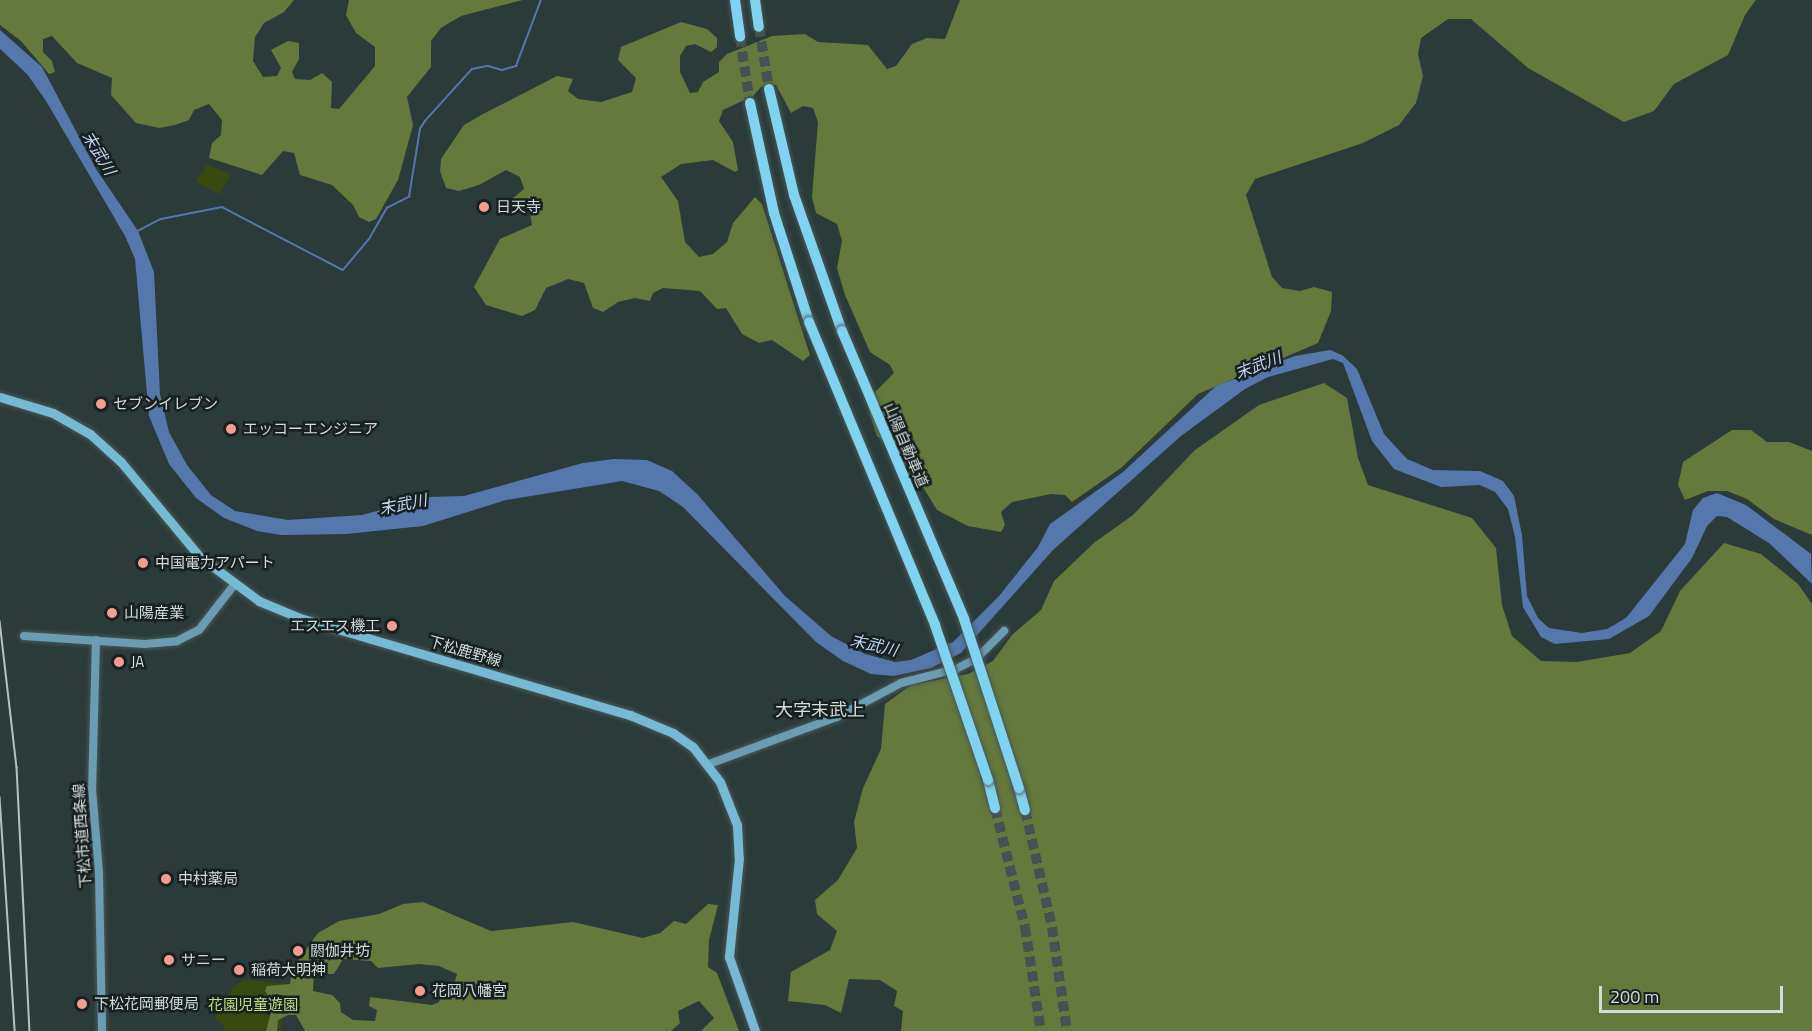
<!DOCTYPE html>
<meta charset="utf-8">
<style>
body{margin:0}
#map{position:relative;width:1812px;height:1031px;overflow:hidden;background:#2b3b3a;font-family:"Titillium Web","Noto Sans JP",sans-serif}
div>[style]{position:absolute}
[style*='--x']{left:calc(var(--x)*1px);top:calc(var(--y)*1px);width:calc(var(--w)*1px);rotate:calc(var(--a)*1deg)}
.green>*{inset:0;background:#384910}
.forest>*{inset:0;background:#64793b}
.water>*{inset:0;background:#5477ac}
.stream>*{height:1.5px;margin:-0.75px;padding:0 0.75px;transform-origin:0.75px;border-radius:0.75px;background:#5477ac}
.highway-tunnel>*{height:10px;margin-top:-5px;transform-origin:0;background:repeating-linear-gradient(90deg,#445352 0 10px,transparent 0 15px)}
.roads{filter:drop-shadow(0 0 2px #495857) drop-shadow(0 0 2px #495857)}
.secondary>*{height:8px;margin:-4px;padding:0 4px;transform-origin:4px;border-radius:4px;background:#6a9db1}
.primary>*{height:9px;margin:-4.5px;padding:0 4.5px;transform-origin:4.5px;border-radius:4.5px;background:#75b9d3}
.highway>*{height:10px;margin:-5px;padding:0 5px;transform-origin:5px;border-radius:5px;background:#80d2f1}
.rail>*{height:1.5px;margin:-0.75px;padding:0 0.75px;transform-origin:0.75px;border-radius:0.75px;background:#b7c1c1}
.bridges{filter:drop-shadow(0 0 2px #495857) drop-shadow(0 0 2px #495857)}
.highway-bridge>*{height:10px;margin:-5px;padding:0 5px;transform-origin:5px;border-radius:5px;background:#80d2f1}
.dots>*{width:16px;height:16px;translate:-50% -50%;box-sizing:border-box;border:3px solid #192020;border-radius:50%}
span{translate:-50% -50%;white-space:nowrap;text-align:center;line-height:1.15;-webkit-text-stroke:5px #192020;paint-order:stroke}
.poi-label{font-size:15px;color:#d2dbdb}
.left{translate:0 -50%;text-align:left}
.right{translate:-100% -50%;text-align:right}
.street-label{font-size:15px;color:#d2dbdb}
.park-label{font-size:15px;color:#bfdf84}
.water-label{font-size:16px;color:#bfd4f3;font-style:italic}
.quarter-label{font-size:18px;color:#d2dbdb}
.scale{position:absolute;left:1599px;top:986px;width:184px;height:27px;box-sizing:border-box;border:3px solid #d2dbdb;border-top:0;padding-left:8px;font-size:18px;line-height:21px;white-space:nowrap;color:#d2dbdb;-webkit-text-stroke:4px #192020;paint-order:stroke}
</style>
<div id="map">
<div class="green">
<div style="clip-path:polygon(207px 165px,231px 174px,220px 194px,196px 182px)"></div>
<div style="clip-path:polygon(244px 979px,294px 985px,290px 1012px,283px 1017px,280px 1031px,223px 1031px,224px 1025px,214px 1018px,227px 994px)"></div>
</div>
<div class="forest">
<div style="clip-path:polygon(0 0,294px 0,284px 12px,264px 23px,255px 37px,253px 61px,263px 77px,277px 76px,281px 68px,271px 50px,288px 41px,299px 43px,299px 59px,292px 72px,295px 79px,310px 80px,322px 73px,332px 82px,331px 108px,339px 109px,375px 66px,375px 47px,356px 33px,346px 15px,349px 0,523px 0,461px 16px,441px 28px,431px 41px,431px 67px,407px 97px,413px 125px,398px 180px,376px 219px,369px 222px,359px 217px,353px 205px,332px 185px,300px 175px,294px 153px,283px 151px,262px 175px,209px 158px,212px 143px,221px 135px,222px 120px,209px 104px,194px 110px,189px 120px,175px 125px,159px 128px,136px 123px,111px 95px,112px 78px,77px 63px,52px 36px,43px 39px,43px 52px,52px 61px,55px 72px,49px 74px,21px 41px,0 25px)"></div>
<div style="clip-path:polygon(960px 0,1756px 0,1745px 15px,1728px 55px,1674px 84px,1654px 111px,1624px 122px,1528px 68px,1471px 19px,1448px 19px,1421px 38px,1418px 54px,1423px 76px,1416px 103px,1399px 125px,1363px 143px,1255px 179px,1246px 195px,1272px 277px,1282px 288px,1300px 291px,1314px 287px,1332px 292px,1331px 311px,1318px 343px,1198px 394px,1121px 468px,1072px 502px,1065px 495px,1051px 494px,1012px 502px,1001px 512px,1005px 525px,1001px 532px,968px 526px,937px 510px,907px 461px,877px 436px,866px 401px,894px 373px,890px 365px,870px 352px,845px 295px,837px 268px,842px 241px,837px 224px,816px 213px,812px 197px,818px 122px,813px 108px,803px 106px,791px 113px,776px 85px,761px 87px,753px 96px,723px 110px,719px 121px,733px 142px,738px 170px,735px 172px,713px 160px,681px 164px,661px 177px,678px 201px,685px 242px,699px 257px,713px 254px,727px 242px,733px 223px,755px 197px,762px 204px,810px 355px,803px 361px,772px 340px,759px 343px,742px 334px,726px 308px,717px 309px,700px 291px,663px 288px,653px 293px,650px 301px,635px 298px,618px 302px,603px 312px,593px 308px,584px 283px,568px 279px,546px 288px,535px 310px,522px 316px,486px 305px,474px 287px,500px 239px,532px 225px,530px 212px,510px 206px,512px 199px,524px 189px,520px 177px,506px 170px,479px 185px,459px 191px,446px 188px,440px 171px,441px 159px,464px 125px,483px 114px,557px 76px,573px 79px,568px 91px,578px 99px,601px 102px,632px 92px,636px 78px,618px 60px,621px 47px,681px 22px,707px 29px,717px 38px,717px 47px,711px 52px,695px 44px,686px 46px,680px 56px,680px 72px,690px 93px,698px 92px,703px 82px,719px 72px,719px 62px,727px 54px,772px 36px,805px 34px,818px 42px,868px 45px,887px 69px,896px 66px,912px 44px,927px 38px,945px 39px)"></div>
<div style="clip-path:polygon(1324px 383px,1347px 398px,1358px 458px,1368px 485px,1472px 518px,1496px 548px,1502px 605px,1512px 636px,1541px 661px,1577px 662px,1630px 653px,1661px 631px,1680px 591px,1724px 543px,1761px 554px,1798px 584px,1812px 604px,1812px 1031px,901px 1031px,903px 1011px,894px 1006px,897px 991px,880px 980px,849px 979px,841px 1013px,825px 1005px,788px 1001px,791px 972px,830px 950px,837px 931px,817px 914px,815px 900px,838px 880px,857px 848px,854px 822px,863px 788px,881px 749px,885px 704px,911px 685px,968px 674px,993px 661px,1012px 635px,1041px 610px,1054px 581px,1095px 542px,1133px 515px,1195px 450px,1259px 405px)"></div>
<div style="clip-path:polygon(1732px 430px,1751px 430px,1767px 442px,1789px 442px,1812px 451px,1812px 535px,1774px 519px,1747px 499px,1727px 491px,1708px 491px,1685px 500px,1678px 485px,1683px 462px)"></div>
<div style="clip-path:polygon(evenodd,423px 902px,491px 931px,573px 922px,643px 938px,660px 933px,674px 921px,686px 924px,708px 904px,718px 905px,709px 940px,708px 967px,717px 973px,739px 1031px,701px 1031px,714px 1018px,699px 1001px,678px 1011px,680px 1023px,671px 1031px,305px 1031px,296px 1015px,288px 1015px,278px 1020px,277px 1031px,266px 1031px,273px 1005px,265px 991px,267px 986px,290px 984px,292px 969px,318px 933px,339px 921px,379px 914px,403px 904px,423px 902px,343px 959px,371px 961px,378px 968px,419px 964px,439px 966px,457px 974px,455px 981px,444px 987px,439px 1002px,432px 1005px,370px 997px,369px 1006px,377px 1010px,375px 1021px,353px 1020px,341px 1012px,340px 1003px,332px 995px,313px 991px,314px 974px,334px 974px,343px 959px)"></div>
</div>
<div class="water">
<div style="clip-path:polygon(0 30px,42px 67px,96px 169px,138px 231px,154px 272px,160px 394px,169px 432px,187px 465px,211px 495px,235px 511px,288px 520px,362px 515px,429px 497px,464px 496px,583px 463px,614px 459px,647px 460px,672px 471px,698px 495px,785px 596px,831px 636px,865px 654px,895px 662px,911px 660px,953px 642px,999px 596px,1038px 547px,1050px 524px,1123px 472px,1216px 386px,1295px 356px,1330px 350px,1342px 355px,1357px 369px,1384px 434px,1407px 459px,1433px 470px,1480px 471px,1503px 481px,1514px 496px,1522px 535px,1527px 596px,1538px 618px,1549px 628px,1582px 633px,1607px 629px,1626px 618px,1685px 544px,1693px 510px,1703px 498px,1717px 493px,1746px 505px,1811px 554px,1812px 584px,1769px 543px,1727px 517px,1717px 516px,1707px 526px,1692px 558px,1649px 616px,1609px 639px,1555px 644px,1541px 637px,1523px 607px,1515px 537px,1508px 509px,1495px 492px,1480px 485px,1441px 487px,1394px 469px,1372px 441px,1343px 363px,1333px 359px,1268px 377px,1245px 389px,1181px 436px,1053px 550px,961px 653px,931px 668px,894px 676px,871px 674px,843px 661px,816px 642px,683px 507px,659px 491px,622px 481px,506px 500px,423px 526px,346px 534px,281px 535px,257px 531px,224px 518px,196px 498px,169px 464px,149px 416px,135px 259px,125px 236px,46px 101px,27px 74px,0 49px)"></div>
</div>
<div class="stream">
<div style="--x:138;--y:231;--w:26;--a:-28"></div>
<div style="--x:161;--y:219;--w:62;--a:-11.1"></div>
<div style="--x:222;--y:207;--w:136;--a:27.5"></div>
<div style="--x:343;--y:270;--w:40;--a:-50"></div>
<div style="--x:369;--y:239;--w:36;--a:-60"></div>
<div style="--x:387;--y:208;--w:25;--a:-27"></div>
<div style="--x:409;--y:197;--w:69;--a:-80.8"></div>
<div style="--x:420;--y:129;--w:9;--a:-58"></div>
<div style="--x:425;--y:121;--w:70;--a:-47.9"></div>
<div style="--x:472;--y:69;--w:16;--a:-11"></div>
<div style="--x:488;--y:66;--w:15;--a:16"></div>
<div style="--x:502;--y:70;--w:15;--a:-16"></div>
<div style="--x:516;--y:66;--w:71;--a:-69.3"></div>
</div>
<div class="highway-tunnel">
<div style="--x:759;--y:27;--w:63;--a:80.8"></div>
<div style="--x:740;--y:37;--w:67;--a:81.4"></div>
<div style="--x:995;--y:808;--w:123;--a:75.9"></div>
<div style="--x:1025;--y:927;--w:105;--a:81.3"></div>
<div style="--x:1025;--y:810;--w:120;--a:77"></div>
<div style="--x:1052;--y:927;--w:105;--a:81.8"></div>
</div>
<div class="roads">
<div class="secondary">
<div style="--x:24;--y:636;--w:121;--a:3.8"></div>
<div style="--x:145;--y:644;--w:32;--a:-5"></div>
<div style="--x:177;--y:641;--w:25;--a:-27"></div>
<div style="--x:199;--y:630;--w:57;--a:-52.1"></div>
<div style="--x:96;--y:640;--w:149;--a:91.5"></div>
<div style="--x:92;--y:789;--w:84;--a:85.2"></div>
<div style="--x:99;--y:873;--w:158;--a:88.9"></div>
<div style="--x:709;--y:764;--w:136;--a:-20.2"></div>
<div style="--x:837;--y:717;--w:72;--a:-28"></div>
<div style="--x:901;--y:683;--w:57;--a:-14.3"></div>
<div style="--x:956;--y:669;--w:22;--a:-27"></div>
<div style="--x:976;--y:659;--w:40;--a:-45"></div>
</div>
<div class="primary">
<div style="--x:0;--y:397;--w:55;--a:16.8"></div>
<div style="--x:53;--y:413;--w:43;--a:29.6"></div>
<div style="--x:90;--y:434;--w:42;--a:42.1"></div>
<div style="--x:121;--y:462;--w:124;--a:50.3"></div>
<div style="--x:200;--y:557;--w:74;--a:36.7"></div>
<div style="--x:259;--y:601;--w:44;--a:22.5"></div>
<div style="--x:300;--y:618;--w:344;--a:16.4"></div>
<div style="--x:630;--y:715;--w:47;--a:22.7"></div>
<div style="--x:673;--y:733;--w:24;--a:35"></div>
<div style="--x:693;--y:747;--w:44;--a:52.4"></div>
<div style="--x:720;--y:782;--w:46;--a:68.4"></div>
<div style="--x:737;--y:825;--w:33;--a:87"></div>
<div style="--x:739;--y:858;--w:100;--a:95.8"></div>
<div style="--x:729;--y:957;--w:78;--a:70.6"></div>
</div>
<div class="highway">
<div style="--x:735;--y:0;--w:37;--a:82"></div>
<div style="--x:755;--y:0;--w:27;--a:82"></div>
<div style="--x:769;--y:89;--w:109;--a:76.7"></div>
<div style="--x:794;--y:195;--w:144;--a:70.6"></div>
<div style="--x:750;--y:103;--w:113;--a:77.7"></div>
<div style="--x:774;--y:213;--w:114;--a:72.2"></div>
<div style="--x:988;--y:780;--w:29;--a:76"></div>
<div style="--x:1019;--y:788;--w:23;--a:75"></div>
</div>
</div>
<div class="rail">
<div style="--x:0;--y:621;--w:147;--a:83.4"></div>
<div style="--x:17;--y:767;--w:264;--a:87.2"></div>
<div style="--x:0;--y:797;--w:234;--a:86.3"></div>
</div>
<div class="bridges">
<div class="highway-bridge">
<div style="--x:809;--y:322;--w:328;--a:67.4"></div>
<div style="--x:935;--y:625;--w:164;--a:71.1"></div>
<div style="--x:842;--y:331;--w:313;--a:67"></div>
<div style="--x:964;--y:619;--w:178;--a:72"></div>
</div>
</div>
<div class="dots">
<div style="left:484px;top:207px;background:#f59c95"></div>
<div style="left:101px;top:404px;background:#f59c95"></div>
<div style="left:231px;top:429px;background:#f59c95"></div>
<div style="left:143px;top:563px;background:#f59c95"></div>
<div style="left:112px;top:613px;background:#f59c95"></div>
<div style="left:392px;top:626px;background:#f59c95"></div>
<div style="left:119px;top:662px;background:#f59c95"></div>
<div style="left:166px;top:879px;background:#f59c95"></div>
<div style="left:298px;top:951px;background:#f59c95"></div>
<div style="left:169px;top:960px;background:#f59c95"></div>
<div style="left:239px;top:970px;background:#f59c95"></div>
<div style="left:420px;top:991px;background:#f59c95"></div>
<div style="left:82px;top:1004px;background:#f59c95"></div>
</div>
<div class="poi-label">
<span class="left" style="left:496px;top:207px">日天寺</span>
<span class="left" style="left:113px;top:404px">セブンイレブン</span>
<span class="left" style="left:243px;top:429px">エッコーエンジニア</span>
<span class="left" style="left:155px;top:563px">中国電力アパート</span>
<span class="left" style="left:124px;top:613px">山陽産業</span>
<span class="right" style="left:380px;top:626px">エスエス機工</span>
<span class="left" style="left:131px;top:662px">JA</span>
<span class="left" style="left:178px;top:879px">中村薬局</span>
<span class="left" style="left:310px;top:951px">閼伽井坊</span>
<span class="left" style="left:181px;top:960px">サニー</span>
<span class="left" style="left:251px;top:970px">稲荷大明神</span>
<span class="left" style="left:432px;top:991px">花岡八幡宮</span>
<span class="left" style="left:94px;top:1004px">下松花岡郵便局</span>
</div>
<div class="street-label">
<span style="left:906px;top:445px;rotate:67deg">山陽自動車道</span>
<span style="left:465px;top:651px;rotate:16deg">下松鹿野線</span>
<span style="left:82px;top:836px;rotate:-94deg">下松市道西条線</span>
</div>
<div class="park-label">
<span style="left:253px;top:1005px">花園児童遊園</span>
</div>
<div class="water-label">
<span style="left:99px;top:153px;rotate:59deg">末武川</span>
<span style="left:1258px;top:365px;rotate:-21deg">末武川</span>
<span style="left:403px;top:504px;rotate:-11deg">末武川</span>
<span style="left:874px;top:645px;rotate:13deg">末武川</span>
</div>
<div class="quarter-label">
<span style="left:820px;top:710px">大字末武上</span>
</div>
<div class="scale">200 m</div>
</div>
